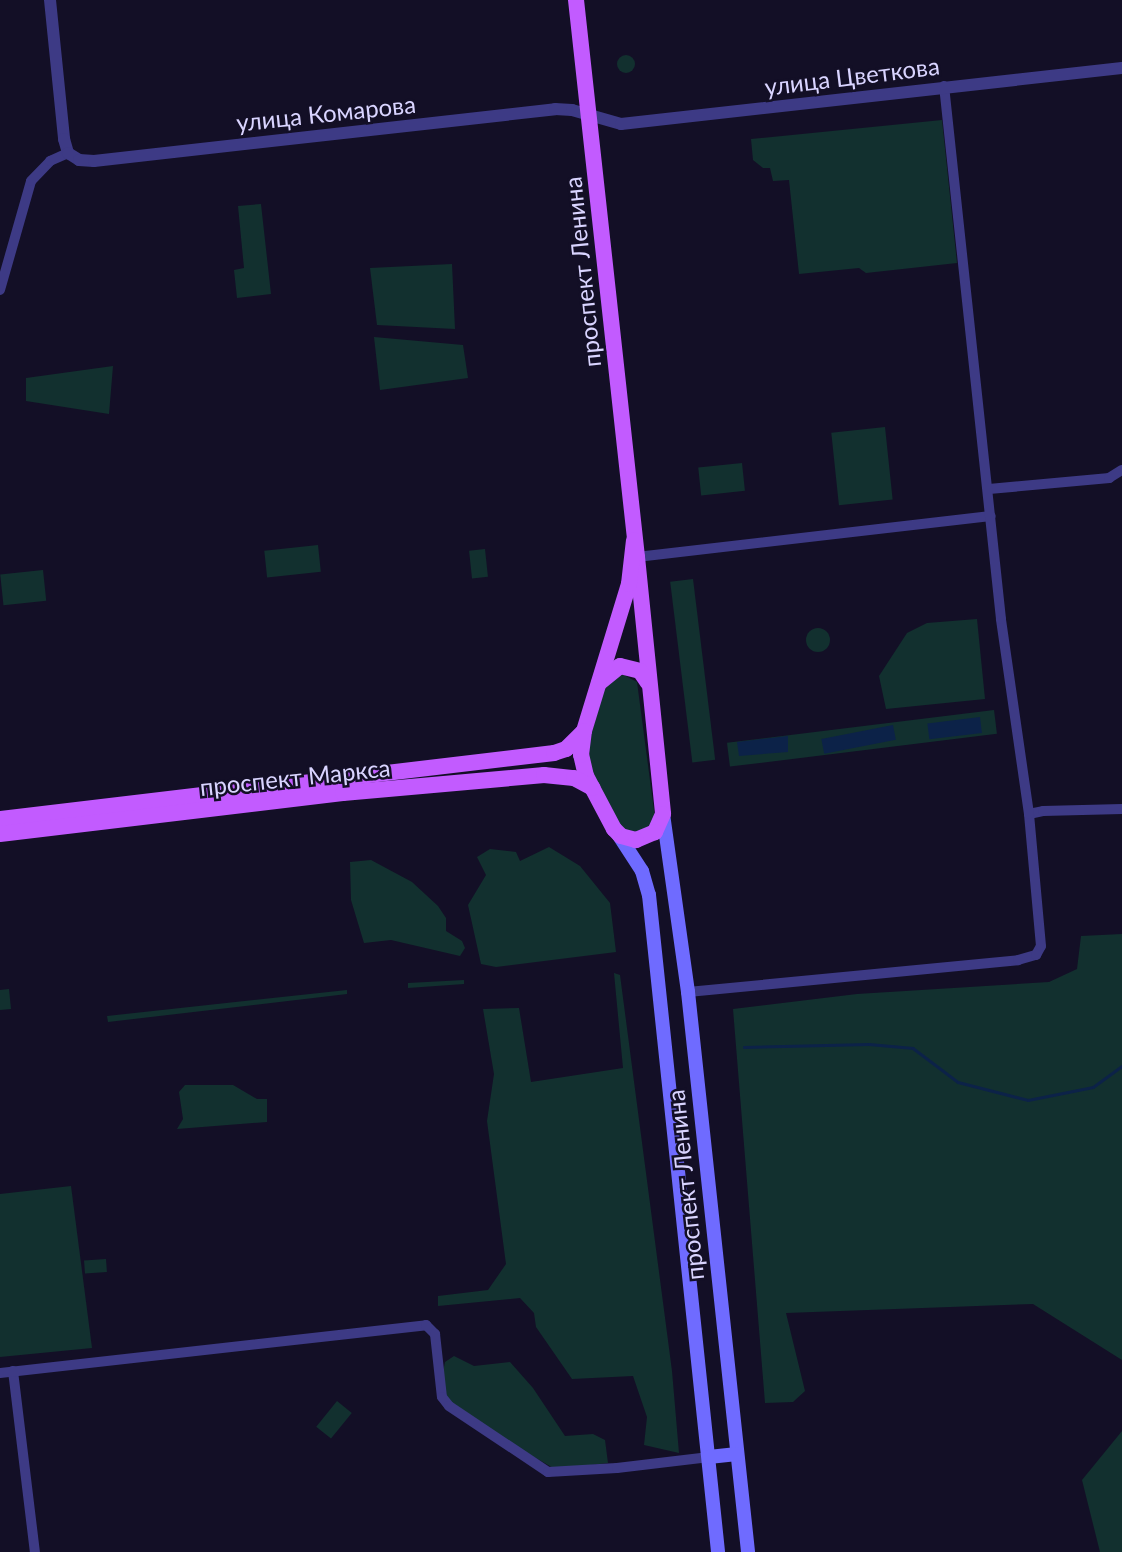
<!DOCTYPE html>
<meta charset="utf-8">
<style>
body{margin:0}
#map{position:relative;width:1122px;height:1552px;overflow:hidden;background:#130f26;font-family:Lato,sans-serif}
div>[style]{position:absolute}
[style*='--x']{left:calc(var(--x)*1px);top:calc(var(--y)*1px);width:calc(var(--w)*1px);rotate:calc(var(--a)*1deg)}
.green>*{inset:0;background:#12302f;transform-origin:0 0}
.round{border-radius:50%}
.water>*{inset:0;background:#0c2248;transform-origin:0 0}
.stream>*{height:2.5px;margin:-1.25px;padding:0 1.25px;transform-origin:1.25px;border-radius:1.25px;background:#0c2248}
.minor>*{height:10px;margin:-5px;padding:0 5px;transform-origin:5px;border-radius:5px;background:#3d3a85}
.tertiary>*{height:12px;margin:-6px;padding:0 6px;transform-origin:6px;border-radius:6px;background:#3d3a85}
.secondary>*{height:14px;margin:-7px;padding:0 7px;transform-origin:7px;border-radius:7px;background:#6f6bff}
.primary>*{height:16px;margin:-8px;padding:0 8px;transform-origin:8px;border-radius:8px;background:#c25bff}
span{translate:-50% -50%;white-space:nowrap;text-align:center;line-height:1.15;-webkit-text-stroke:5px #130f26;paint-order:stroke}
.street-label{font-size:24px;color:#d9d4ff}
</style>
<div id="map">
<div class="green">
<div class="round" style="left:617px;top:55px;width:18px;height:18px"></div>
<div style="clip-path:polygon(942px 120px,957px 263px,866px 273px,859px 268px,799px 274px,789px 180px,773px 181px,770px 168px,763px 168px,753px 160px,751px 139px)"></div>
<div style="clip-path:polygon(261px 204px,271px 294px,237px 298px,234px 270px,244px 268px,238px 206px)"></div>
<div style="clip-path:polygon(452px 264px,455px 329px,377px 325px,370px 268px)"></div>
<div style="clip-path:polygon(374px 337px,463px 345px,468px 378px,380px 390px)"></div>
<div style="clip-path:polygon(113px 366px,109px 414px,26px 401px,26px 378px)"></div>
<div style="left:885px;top:427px;width:73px;height:54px;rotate:84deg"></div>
<div style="left:742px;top:463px;width:28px;height:44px;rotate:84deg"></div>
<div style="left:318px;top:545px;width:27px;height:54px;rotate:84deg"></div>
<div style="left:485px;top:549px;width:28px;height:16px;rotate:84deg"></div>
<div style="left:43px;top:570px;width:31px;height:43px;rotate:84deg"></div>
<div style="left:693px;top:579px;width:182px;height:23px;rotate:83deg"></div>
<div style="clip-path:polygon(977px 619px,985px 699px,886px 709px,879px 676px,907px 633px,927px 623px)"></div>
<div class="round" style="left:806px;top:628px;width:24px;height:24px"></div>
<div style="clip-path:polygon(624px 675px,637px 682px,655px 818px,643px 834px,625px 829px,616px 821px,585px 757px,604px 689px,617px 676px)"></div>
<div style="left:994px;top:710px;width:24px;height:269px;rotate:83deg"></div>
<div style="clip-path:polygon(549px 847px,580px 866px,610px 903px,616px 952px,496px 967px,481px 964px,468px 905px,486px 875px,477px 857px,490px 849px,516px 852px,520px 861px)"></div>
<div style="clip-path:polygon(371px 860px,412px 882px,438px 906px,446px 918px,446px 931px,462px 941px,465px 948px,460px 956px,391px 940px,364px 943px,351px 900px,350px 862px)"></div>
<div style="clip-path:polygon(1122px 934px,1122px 1360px,1033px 1304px,786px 1313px,805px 1391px,793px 1402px,765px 1403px,733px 1009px,857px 994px,1049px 982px,1077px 969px,1081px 936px)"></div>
<div style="clip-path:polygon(614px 973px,620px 975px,672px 1371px,679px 1453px,644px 1445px,647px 1417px,633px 1376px,572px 1379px,536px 1327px,534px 1313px,520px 1298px,438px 1306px,438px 1296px,488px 1290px,506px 1264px,487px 1121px,494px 1074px,483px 1009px,519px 1008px,531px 1082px,623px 1068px)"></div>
<div style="clip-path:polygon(464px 980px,464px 984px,408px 988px,408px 983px)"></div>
<div style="clip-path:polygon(9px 989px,11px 1009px,0 1010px,0 990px)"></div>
<div style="clip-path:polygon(347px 990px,347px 994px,108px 1022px,107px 1016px)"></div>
<div style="clip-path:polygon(233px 1085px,257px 1099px,267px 1099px,267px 1122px,177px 1129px,183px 1119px,179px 1092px,185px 1085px)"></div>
<div style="clip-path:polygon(71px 1186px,92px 1348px,0 1357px,0 1194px)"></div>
<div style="left:106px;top:1259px;width:13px;height:22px;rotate:86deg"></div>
<div style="clip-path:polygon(454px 1356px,474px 1366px,510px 1362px,533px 1388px,565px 1436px,593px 1434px,605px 1440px,608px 1463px,555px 1469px,482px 1427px,447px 1398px,442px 1377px,445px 1362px)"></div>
<div style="left:337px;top:1401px;width:19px;height:33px;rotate:39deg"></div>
<div style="clip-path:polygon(1122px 1431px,1122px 1552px,1100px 1552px,1082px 1480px)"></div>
</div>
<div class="water">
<div style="left:980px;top:717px;width:16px;height:53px;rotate:83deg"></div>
<div style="left:893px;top:725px;width:15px;height:73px;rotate:79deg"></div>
<div style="clip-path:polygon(788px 736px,788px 752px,739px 756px,737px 742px)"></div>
</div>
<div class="stream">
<div style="--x:744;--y:1047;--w:125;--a:-1.4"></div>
<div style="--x:869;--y:1044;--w:44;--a:5.2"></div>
<div style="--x:913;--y:1048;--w:56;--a:37.1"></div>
<div style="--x:958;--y:1082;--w:72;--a:14.4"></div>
<div style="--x:1028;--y:1100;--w:66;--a:-11.3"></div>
<div style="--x:1093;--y:1087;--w:36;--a:-36"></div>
</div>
<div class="minor">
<div style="--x:0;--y:290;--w:113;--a:-74.1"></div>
<div style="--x:31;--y:181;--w:28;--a:-46"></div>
<div style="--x:50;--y:161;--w:20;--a:-24"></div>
<div style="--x:989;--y:489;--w:121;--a:-5.2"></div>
<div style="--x:1109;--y:478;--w:15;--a:-32"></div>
<div style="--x:637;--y:557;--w:356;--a:-6.6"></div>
<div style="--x:1029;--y:814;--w:14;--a:-12"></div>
<div style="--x:1043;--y:811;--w:79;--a:-1.5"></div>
<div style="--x:688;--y:992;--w:332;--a:-5.5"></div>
<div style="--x:1018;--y:960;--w:19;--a:-16"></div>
<div style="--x:1036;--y:955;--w:10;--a:-61"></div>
<div style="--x:1041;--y:946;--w:133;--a:-95.2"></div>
<div style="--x:1029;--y:814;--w:197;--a:-98.2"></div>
<div style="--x:1001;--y:619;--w:536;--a:-96.1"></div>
<div style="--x:13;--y:1371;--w:182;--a:83.1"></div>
<div style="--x:0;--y:1373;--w:429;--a:-6.4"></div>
<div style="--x:426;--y:1325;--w:13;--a:45"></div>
<div style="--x:435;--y:1334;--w:63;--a:83.7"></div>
<div style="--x:442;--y:1397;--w:11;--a:52"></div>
<div style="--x:449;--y:1406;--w:119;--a:33.7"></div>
<div style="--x:548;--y:1472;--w:69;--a:-3.3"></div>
<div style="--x:617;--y:1468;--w:93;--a:-6.8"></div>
</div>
<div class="tertiary">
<div style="--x:50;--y:0;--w:140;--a:84.2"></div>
<div style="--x:64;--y:139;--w:15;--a:74"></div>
<div style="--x:68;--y:153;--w:13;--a:32"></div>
<div style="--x:79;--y:160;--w:15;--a:4"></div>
<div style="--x:94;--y:161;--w:464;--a:-6.4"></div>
<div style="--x:555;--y:109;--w:17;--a:3"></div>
<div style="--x:572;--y:110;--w:51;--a:15.9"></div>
<div style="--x:621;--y:124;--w:504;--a:-6.38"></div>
</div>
<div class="secondary">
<div style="--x:663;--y:814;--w:180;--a:82"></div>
<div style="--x:688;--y:992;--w:563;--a:83.88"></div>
<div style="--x:616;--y:831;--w:48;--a:57"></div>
<div style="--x:642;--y:871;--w:25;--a:74"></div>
<div style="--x:649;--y:895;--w:661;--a:84"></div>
<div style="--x:709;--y:1457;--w:28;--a:-6"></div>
</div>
<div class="primary">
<div style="--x:576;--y:0;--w:560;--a:83.75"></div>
<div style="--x:637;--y:557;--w:258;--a:84.2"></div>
<div style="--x:663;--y:814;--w:20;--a:114"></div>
<div style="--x:655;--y:832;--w:21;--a:157"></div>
<div style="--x:636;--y:840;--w:16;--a:-165"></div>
<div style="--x:621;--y:836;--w:10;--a:-135"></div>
<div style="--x:614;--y:829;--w:60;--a:-117.8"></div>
<div style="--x:586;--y:776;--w:22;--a:-103"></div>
<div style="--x:581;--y:755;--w:24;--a:-83"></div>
<div style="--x:584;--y:731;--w:154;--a:-73"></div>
<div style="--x:629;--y:584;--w:44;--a:-83.5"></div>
<div style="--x:599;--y:683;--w:27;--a:-39"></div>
<div style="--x:620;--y:666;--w:21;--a:14"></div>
<div style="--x:640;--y:671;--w:14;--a:56"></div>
<div style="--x:0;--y:819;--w:558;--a:-6.79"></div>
<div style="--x:554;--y:753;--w:13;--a:-18"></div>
<div style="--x:566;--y:749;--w:25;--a:-45"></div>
<div style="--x:0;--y:834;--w:345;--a:-6.8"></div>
<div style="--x:343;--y:793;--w:202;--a:-5.1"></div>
<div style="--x:544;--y:775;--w:30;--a:6"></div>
<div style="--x:574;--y:778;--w:21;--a:28"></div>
</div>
<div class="street-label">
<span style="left:852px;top:76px;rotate:-7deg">улица Цветкова</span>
<span style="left:326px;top:113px;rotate:-6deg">улица Комарова</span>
<span style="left:582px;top:272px;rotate:-96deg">проспект Ленина</span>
<span style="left:295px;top:777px;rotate:-6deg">проспект Маркса</span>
<span style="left:685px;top:1185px;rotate:-96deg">проспект Ленина</span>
</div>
</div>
